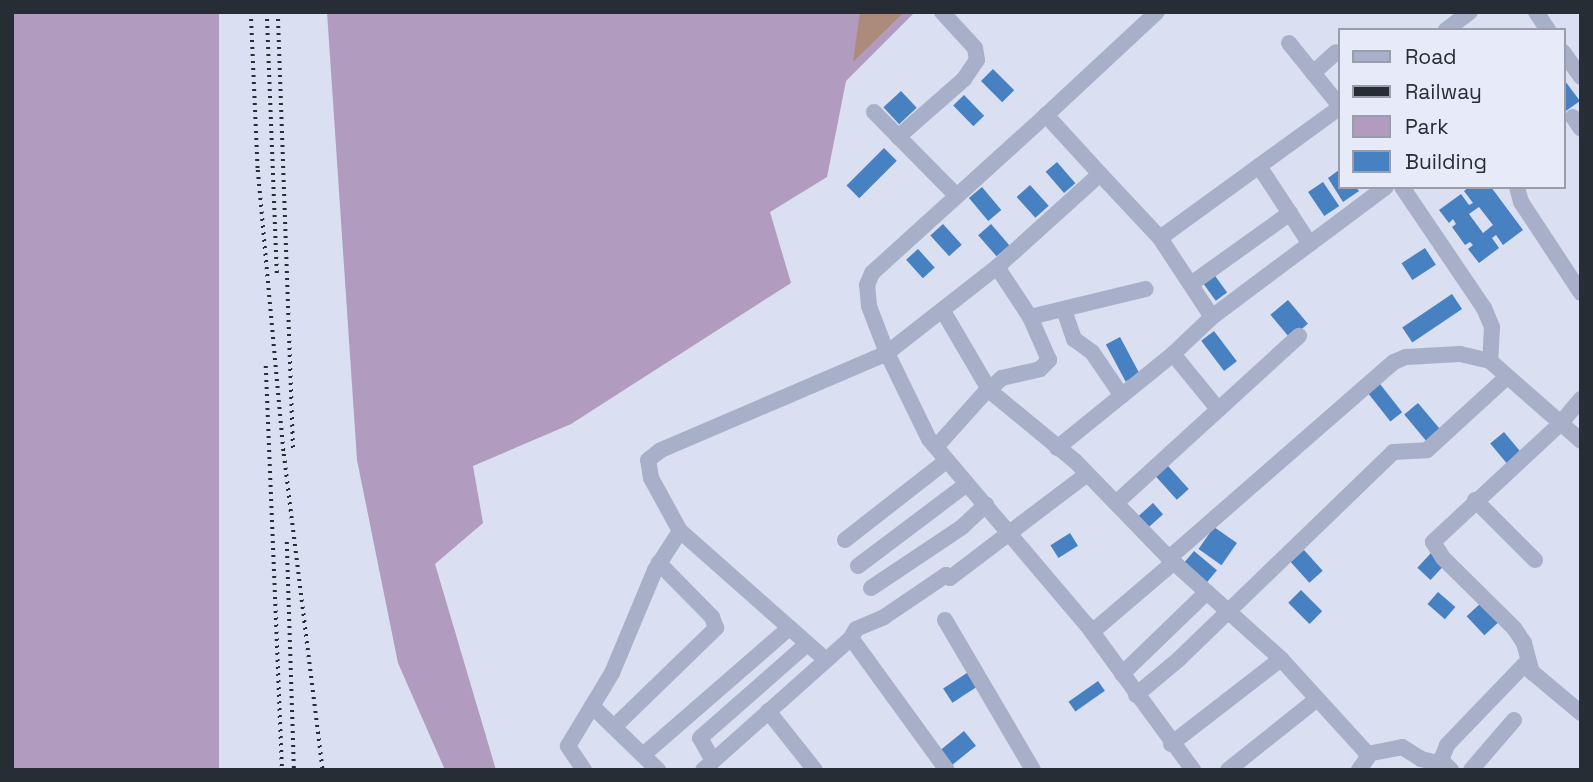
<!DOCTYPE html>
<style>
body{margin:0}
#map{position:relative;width:1593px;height:782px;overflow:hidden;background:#dadff1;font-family:"Space Grotesk",sans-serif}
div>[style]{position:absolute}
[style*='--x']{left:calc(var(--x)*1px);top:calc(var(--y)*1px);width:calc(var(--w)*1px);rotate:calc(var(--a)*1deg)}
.green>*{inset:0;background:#b19bbf;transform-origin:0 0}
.water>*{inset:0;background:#ad8b7a}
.building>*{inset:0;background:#4781c2;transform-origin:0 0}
.minor>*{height:16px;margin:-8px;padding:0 8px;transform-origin:8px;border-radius:8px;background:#a7b0c8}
.rail>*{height:3.5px;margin-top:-1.75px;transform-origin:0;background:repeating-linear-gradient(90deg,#272d35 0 2px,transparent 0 7px)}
span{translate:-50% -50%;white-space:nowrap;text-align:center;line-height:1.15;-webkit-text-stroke:5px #e7eaf8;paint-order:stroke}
.frame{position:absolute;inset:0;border:14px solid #272d35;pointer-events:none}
.legend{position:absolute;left:1338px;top:28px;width:228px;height:161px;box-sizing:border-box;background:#e7eaf8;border:2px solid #9a9eaa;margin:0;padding:9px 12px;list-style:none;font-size:21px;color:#272d35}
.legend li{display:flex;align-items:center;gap:14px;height:35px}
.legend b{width:35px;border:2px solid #9a9eaa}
</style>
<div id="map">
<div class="green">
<div style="left:12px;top:12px;width:207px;height:758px"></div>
<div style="clip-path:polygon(327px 12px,915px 12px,846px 81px,827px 177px,770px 212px,791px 283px,571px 424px,473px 466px,483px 523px,435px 564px,496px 770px,445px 770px,398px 663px,357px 460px)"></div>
</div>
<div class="water">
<div style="clip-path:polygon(860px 12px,904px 12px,853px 62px)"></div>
</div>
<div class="building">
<div style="left:993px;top:69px;width:30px;height:17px;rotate:45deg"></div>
<div style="clip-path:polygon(1565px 81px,1580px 101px,1563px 113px,1563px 82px)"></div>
<div style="left:901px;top:91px;width:23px;height:24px;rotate:47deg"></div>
<div style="left:964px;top:95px;width:29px;height:15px;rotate:46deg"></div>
<div style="left:884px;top:148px;width:18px;height:53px;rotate:45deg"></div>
<div style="left:1057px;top:162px;width:28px;height:15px;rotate:49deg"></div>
<div style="clip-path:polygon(1339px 170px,1339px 187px,1356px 187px,1359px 191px,1343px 202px,1328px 178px)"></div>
<div style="left:1323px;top:182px;width:29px;height:18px;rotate:56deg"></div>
<div style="left:1030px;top:185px;width:28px;height:18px;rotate:48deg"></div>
<div style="left:982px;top:187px;width:30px;height:17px;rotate:50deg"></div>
<div style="clip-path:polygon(evenodd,1469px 187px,1491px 187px,1523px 230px,1503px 245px,1496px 235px,1492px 238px,1499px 248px,1479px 263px,1468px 249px,1473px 245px,1470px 242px,1465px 245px,1452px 227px,1456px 224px,1453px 219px,1449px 223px,1439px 210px,1461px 194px,1469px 205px,1473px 203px,1464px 191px,1469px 187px,1479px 207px,1493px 225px,1483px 233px,1469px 214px,1479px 207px)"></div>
<div style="left:943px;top:224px;width:28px;height:17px;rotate:48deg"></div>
<div style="left:991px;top:224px;width:28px;height:17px;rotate:49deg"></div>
<div style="left:1425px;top:248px;width:20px;height:28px;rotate:57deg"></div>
<div style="left:918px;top:249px;width:25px;height:16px;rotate:48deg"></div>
<div style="left:1213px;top:273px;width:24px;height:14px;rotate:54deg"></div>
<div style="left:1452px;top:294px;width:18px;height:60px;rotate:56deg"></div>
<div style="left:1288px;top:300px;width:31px;height:23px;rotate:50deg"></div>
<div style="left:1214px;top:331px;width:38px;height:16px;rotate:53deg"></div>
<div style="left:1120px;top:337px;width:42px;height:16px;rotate:62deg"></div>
<div style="left:1380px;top:384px;width:36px;height:15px;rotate:52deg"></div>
<div style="left:1418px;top:403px;width:35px;height:18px;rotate:50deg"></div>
<div style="left:1504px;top:432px;width:26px;height:18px;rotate:50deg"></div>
<div style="left:1168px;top:466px;width:31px;height:16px;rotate:48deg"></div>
<div style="left:1153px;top:503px;width:15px;height:25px;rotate:48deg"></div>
<div style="left:1214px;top:527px;width:28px;height:27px;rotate:35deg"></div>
<div style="left:1070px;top:533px;width:15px;height:23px;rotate:58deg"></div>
<div style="left:1304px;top:550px;width:28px;height:18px;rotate:48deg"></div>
<div style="left:1194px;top:551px;width:30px;height:19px;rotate:40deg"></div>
<div style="left:1431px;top:553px;width:18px;height:20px;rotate:43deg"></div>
<div style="left:1301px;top:590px;width:30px;height:18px;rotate:45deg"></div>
<div style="left:1438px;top:592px;width:23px;height:16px;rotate:41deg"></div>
<div style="left:1482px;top:602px;width:26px;height:21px;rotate:47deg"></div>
<div style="left:970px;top:671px;width:17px;height:32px;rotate:57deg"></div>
<div style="left:1098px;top:681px;width:12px;height:36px;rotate:55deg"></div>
<div style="left:964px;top:731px;width:19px;height:31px;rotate:51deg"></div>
</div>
<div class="minor">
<div style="--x:1157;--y:12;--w:151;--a:137.1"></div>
<div style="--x:1046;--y:115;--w:80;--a:47.5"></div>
<div style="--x:1100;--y:174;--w:139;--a:137.9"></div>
<div style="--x:997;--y:267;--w:140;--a:142"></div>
<div style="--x:887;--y:353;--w:96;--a:64"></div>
<div style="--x:929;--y:439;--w:244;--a:49.7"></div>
<div style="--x:1087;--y:625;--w:180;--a:53.8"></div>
<div style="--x:1536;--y:12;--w:22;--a:56"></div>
<div style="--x:1446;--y:30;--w:30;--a:-37"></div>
<div style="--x:1289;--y:43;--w:80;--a:51.1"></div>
<div style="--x:1563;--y:52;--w:31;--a:54"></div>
<div style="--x:1313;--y:73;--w:31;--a:-42"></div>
<div style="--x:874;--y:112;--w:115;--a:45.4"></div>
<div style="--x:1573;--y:117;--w:14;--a:56"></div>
<div style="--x:898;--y:137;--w:88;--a:-41.3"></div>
<div style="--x:964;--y:79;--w:23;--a:-56"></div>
<div style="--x:977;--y:60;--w:12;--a:-99"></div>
<div style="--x:975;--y:48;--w:49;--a:-132.5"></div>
<div style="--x:1259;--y:166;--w:93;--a:56.8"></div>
<div style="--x:1402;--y:187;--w:146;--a:55.9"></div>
<div style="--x:1484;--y:308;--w:21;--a:67"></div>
<div style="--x:1492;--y:327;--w:34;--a:93"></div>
<div style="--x:1517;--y:187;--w:16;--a:75"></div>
<div style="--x:1521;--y:202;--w:109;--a:56.6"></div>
<div style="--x:1160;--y:238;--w:221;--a:-36"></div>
<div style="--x:1191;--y:284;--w:122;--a:-35.6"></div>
<div style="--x:1064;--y:310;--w:31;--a:71"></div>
<div style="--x:1074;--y:339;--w:22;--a:36"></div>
<div style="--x:1092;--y:352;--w:53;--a:55.7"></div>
<div style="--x:943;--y:311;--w:93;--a:59.6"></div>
<div style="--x:990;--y:391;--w:110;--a:39.5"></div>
<div style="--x:1075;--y:461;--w:135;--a:45.9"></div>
<div style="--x:1169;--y:558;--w:151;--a:42"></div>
<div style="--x:1281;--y:659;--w:123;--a:47.6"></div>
<div style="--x:1364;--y:750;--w:8;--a:60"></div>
<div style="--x:1368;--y:757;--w:16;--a:125"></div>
<div style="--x:1030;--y:317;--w:119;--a:-13.6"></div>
<div style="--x:1212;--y:317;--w:217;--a:-36.8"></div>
<div style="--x:1173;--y:354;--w:71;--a:50.7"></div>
<div style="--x:989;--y:390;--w:18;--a:-43"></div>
<div style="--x:1002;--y:378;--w:39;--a:-13"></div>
<div style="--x:1040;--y:369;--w:13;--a:-45"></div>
<div style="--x:1049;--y:360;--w:47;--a:-113.8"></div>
<div style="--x:1030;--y:317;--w:60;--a:-123.4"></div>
<div style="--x:1581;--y:399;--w:31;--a:130"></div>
<div style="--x:1561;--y:423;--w:175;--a:137.1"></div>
<div style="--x:1433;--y:542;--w:19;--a:58"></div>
<div style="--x:1443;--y:558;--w:100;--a:44.6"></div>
<div style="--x:1514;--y:628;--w:18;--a:56"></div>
<div style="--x:1524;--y:643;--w:30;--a:75"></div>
<div style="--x:1532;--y:672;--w:64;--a:39.9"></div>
<div style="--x:936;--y:447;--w:78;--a:-48.1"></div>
<div style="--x:1057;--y:448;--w:149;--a:-39"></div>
<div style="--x:1173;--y:354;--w:54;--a:-43.5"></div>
<div style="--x:1212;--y:317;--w:95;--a:-123.4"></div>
<div style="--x:1160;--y:238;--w:88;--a:-133.2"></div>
<div style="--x:1475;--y:500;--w:85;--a:45"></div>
<div style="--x:1116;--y:503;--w:248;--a:-42.4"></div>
<div style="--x:845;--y:540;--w:128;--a:-38"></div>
<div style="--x:1169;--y:558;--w:298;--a:-41.1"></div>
<div style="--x:1394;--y:362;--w:13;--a:-23"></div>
<div style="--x:1406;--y:357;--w:54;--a:-3.2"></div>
<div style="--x:1460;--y:354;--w:31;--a:13"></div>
<div style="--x:1490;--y:361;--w:121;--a:41.3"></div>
<div style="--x:858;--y:566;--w:136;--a:-37"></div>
<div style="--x:871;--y:588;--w:110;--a:-33.8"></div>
<div style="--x:962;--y:527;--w:33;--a:-43"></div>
<div style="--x:945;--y:620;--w:174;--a:59.6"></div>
<div style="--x:1092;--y:632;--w:108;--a:-40.5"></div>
<div style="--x:851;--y:638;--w:163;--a:54"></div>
<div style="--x:826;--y:660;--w:195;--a:-138.5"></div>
<div style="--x:680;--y:531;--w:60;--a:-118.7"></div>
<div style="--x:651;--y:478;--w:18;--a:-99"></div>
<div style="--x:648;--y:460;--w:16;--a:-38"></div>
<div style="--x:661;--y:450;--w:246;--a:-23.2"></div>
<div style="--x:887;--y:353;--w:50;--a:-111"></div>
<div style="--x:869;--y:306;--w:21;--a:-95"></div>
<div style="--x:867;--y:285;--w:13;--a:-67"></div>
<div style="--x:872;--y:273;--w:235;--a:-42.2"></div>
<div style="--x:1122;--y:674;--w:118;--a:-44"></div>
<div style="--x:1136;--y:695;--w:56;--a:-39.9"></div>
<div style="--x:1179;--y:659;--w:298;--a:-44"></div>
<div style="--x:1393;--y:452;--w:34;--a:-3"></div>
<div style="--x:1427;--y:450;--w:108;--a:-42.4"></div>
<div style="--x:592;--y:706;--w:92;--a:44.1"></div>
<div style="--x:768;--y:711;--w:75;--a:51.5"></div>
<div style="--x:615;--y:726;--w:141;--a:-44.1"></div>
<div style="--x:716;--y:628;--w:12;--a:-110"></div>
<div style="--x:712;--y:617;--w:76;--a:-134.5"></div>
<div style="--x:1171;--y:744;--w:139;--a:-37.7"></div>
<div style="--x:1367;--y:754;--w:36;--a:-11"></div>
<div style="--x:1402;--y:747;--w:22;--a:32"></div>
<div style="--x:1421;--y:759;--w:22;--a:13"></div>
<div style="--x:643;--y:755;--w:194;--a:-41"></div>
<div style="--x:713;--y:761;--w:26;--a:-119"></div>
<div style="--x:700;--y:738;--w:142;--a:-41.3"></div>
<div style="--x:584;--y:770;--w:29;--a:-124"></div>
<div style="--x:568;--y:746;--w:85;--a:-58.9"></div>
<div style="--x:612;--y:673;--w:112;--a:-67.3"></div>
<div style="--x:655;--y:570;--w:46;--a:-57.3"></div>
<div style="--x:703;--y:770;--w:198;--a:-41.7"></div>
<div style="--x:851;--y:638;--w:10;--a:-61"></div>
<div style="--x:856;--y:629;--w:30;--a:-23"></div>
<div style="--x:884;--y:617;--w:75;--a:-34.1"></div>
<div style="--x:946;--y:575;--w:5;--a:37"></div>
<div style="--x:950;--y:578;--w:172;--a:-37.2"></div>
<div style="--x:1228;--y:770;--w:114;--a:-38.6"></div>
<div style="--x:1451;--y:770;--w:14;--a:-135"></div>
<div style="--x:1441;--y:760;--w:16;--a:-68"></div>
<div style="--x:1447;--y:745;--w:115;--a:-46.1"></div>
<div style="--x:1471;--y:770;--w:66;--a:-49.3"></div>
</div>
<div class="rail">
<div style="--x:251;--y:12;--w:158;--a:87.5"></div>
<div style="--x:258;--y:170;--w:285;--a:84.8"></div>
<div style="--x:284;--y:454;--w:318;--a:83"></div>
<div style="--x:267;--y:12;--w:265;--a:87.8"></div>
<div style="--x:278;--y:12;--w:438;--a:88"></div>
<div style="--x:266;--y:366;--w:404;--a:87.7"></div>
<div style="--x:287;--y:542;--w:228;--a:88.2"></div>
</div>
<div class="frame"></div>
<ul class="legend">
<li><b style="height:9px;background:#a7b0c8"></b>Road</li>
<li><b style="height:9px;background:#272d35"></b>Railway</li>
<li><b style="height:19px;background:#b19bbf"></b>Park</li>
<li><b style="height:19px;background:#4781c2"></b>Building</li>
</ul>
</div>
